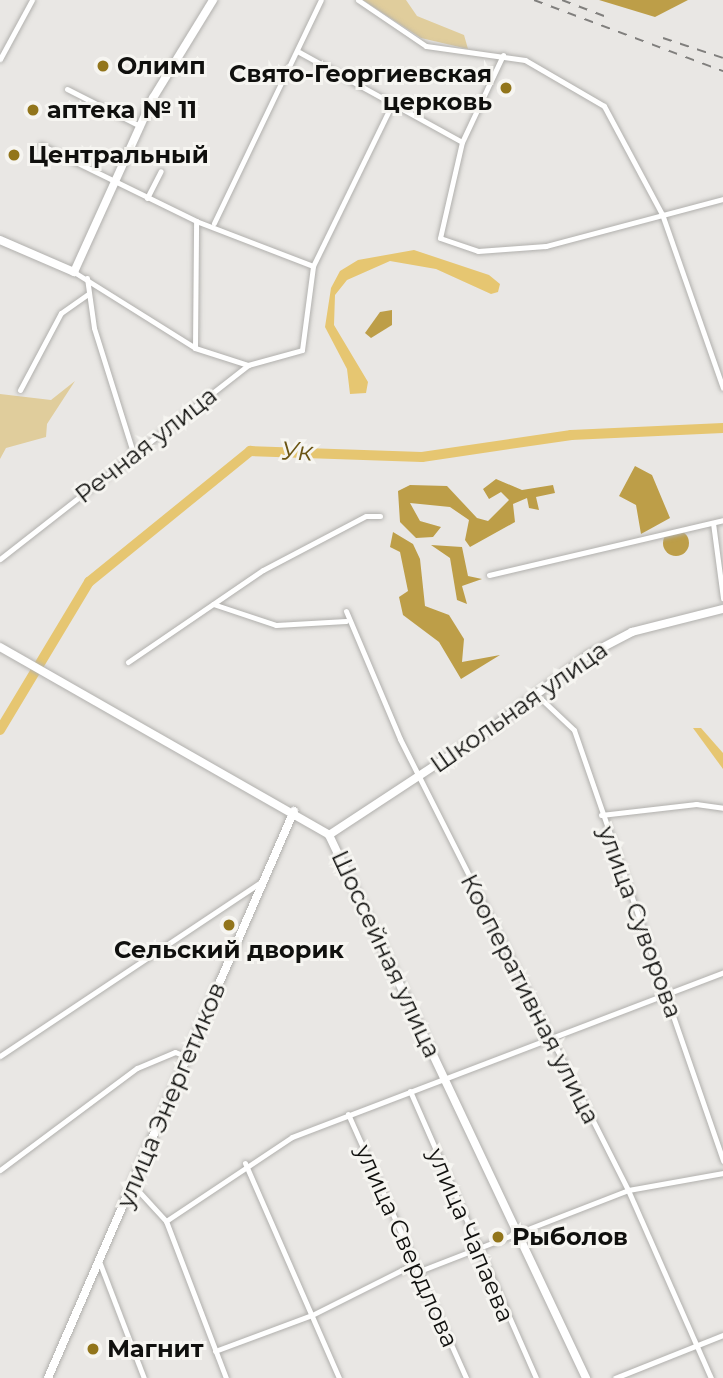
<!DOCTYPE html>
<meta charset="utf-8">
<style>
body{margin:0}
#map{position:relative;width:723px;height:1378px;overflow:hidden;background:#e9e7e4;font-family:Montserrat,sans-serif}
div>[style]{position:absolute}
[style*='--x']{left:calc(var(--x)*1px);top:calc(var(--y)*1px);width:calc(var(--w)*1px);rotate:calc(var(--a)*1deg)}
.green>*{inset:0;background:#e0cd9c}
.forest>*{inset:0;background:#bd9e48}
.round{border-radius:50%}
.water>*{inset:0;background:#e6c671}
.river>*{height:10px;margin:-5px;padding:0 5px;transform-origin:5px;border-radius:5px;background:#e6c671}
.roads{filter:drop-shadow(0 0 2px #b1b0ad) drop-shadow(0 0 2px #b1b0ad)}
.street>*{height:5px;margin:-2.5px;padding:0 2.5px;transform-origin:2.5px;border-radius:2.5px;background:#fff}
.secondary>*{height:8px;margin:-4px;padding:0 4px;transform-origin:4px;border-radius:4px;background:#fff}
.rail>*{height:2px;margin-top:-1px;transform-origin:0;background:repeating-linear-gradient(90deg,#807f7d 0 9px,transparent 0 18px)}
.dots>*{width:19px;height:19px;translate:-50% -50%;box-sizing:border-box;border:4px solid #f6f5f1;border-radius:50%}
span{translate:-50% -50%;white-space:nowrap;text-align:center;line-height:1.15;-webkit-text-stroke:6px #f6f5f1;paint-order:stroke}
.poi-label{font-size:24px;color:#10100e;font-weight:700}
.left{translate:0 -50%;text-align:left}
.right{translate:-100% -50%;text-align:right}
.street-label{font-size:24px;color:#10100e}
.water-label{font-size:26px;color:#6a5413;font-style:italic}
</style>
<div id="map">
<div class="green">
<div style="clip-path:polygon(363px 0,406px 0,417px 16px,464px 35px,468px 49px,421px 38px)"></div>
<div style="clip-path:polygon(75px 381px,47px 424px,46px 437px,6px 448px,0 459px,0 394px,51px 400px)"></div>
</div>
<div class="forest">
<div style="clip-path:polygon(599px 0,688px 0,655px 17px)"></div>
<div style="clip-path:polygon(392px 310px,392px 325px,371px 338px,365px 333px,380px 312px)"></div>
<div style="clip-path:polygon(635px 466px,652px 475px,670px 518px,641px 534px,636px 505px,619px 496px)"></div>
<div style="clip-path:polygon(496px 479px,522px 490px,553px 485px,555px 493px,536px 497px,539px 510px,529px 508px,527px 498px,513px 504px,515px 522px,470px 547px,465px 540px,469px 520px,450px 507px,410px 503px,420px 521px,441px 527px,433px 537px,416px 538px,400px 522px,398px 491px,410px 485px,447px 486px,477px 518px,488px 521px,509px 500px,501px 492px,489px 499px,483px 489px)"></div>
<div class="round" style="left:663px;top:530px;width:26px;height:26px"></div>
<div style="clip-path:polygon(393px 532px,413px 544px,420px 559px,425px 606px,449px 615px,464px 639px,462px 662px,500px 655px,461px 679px,439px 642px,403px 615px,399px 597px,408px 591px,400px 552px,390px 547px)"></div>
<div style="clip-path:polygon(431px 545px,462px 547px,468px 576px,482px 579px,462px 586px,467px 604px,457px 600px,450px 558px)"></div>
</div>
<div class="water">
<div style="clip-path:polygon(414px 250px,489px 275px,500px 284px,498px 292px,491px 294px,436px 269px,390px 261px,347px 280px,335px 295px,334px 325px,368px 382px,366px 393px,350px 394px,347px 369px,325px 327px,331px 288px,340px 271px,358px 260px)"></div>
<div style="clip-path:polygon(693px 728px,701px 728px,723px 753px,723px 769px)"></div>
</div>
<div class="river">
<div style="--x:0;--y:730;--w:173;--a:-59"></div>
<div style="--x:89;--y:582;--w:208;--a:-39.1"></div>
<div style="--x:250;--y:451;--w:172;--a:2"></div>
<div style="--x:422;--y:457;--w:151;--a:-8.4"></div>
<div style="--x:571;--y:435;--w:152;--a:-2.6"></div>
</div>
<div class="roads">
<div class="street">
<div style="--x:358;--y:0;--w:82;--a:34.1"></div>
<div style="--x:426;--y:46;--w:100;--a:8"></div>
<div style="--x:525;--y:60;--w:91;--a:30.2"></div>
<div style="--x:604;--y:106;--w:123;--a:61.8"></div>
<div style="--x:662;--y:214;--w:184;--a:70.7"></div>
<div style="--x:299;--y:52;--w:186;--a:28.9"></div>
<div style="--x:503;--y:55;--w:96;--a:115.2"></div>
<div style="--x:462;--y:142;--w:98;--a:102.9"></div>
<div style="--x:440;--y:238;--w:40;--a:18.9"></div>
<div style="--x:478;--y:251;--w:68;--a:-4.2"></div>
<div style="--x:546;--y:246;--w:183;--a:-14.9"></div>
<div style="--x:0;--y:59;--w:67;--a:-61.5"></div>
<div style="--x:67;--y:89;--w:82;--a:26.9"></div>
<div style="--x:41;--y:145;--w:173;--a:26.1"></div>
<div style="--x:196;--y:221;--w:125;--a:21"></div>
<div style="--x:147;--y:198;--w:30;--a:-63"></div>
<div style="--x:214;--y:223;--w:247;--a:-64.4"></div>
<div style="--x:74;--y:272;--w:143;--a:32.1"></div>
<div style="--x:195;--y:348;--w:56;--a:17.8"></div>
<div style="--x:87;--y:278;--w:50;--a:82"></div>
<div style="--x:94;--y:328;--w:134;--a:72.6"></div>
<div style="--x:195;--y:348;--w:127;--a:-89.5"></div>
<div style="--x:20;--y:390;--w:87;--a:-62"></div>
<div style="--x:61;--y:313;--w:33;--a:-35"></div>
<div style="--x:713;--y:523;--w:76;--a:82.4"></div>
<div style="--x:0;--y:559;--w:315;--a:-38"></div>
<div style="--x:248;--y:365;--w:56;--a:-15.5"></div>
<div style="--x:302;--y:350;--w:85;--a:-82.5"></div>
<div style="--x:313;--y:266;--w:176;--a:-64"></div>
<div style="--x:489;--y:575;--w:240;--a:-13.2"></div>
<div style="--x:213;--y:604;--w:66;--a:18.4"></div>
<div style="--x:276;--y:625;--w:70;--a:-3.3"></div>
<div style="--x:346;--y:611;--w:139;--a:67.1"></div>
<div style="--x:400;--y:739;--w:505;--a:63.18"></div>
<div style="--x:628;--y:1190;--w:206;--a:66.2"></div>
<div style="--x:128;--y:662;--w:163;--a:-34.3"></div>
<div style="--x:263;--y:570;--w:116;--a:-27.7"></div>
<div style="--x:366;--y:516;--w:14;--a:0"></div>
<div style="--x:537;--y:695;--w:51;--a:43.4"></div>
<div style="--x:574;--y:730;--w:456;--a:70.9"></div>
<div style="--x:601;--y:815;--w:96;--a:-6.6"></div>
<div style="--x:696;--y:804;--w:27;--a:8"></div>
<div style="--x:0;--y:1056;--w:315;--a:-33.7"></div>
<div style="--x:410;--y:1091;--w:313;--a:66.3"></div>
<div style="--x:348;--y:1114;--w:289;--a:65.9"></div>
<div style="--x:245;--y:1163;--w:235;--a:66.4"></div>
<div style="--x:0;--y:1170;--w:171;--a:-36.7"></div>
<div style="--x:137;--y:1068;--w:41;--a:-22.8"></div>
<div style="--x:175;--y:1052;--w:14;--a:21"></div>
<div style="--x:133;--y:1185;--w:49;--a:47.5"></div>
<div style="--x:166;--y:1221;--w:168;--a:69.1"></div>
<div style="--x:166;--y:1221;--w:151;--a:-33.7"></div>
<div style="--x:292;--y:1137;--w:462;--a:-20.9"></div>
<div style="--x:99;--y:1261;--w:125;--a:69"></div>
<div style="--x:417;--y:1272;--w:226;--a:-21.2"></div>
<div style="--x:628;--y:1190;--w:97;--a:-10.1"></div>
<div style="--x:215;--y:1351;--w:103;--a:-20.4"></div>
<div style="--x:312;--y:1315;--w:114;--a:-26.6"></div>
<div style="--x:615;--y:1378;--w:116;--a:-21.7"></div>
</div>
<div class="secondary">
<div style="--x:0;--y:240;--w:81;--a:23.4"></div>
<div style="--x:74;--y:272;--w:191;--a:-65.6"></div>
<div style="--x:153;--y:98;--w:115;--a:-58.5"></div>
<div style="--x:0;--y:647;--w:379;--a:29.7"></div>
<div style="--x:329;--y:835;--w:601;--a:64.67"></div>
<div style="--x:329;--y:835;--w:195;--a:-33.3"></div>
<div style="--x:492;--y:728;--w:121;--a:-37.2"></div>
<div style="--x:588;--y:655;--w:50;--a:-27.6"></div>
<div style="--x:632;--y:632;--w:94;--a:-14.2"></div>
<div style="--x:48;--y:1378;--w:618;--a:-66.55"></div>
</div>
</div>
<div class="rail">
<div style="--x:534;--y:0;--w:202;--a:20.6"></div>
<div style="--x:562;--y:0;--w:45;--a:20.9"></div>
<div style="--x:663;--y:38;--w:63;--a:18.4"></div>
</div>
<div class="dots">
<div style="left:103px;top:66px;background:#92751b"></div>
<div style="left:506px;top:88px;background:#92751b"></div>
<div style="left:33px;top:110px;background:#92751b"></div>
<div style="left:14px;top:155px;background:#92751b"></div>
<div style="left:229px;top:925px;background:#92751b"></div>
<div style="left:498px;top:1237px;background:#92751b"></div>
<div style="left:93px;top:1349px;background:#92751b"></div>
</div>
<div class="poi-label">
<span class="left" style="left:117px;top:66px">Олимп</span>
<span class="right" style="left:492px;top:88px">Свято-Георгиевская<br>церковь</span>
<span class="left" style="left:47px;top:110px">аптека № 11</span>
<span class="left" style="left:28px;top:155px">Центральный</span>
<span style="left:229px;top:950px">Сельский дворик</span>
<span class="left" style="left:512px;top:1237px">Рыболов</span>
<span class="left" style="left:107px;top:1349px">Магнит</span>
</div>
<div class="street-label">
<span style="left:146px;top:445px;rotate:-38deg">Речная улица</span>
<span style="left:519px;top:707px;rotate:-35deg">Школьная улица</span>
<span style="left:640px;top:922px;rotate:70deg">улица Суворова</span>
<span style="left:386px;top:954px;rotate:65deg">Шоссейная улица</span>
<span style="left:530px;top:999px;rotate:63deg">Кооперативная улица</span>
<span style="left:171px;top:1095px;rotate:-67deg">улица Энергетиков</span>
<span style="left:471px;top:1235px;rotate:67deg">улица Чапаева</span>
<span style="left:407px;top:1246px;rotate:66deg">улица Свердлова</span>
</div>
<div class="water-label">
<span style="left:297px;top:452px;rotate:2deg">Ук</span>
</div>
</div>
